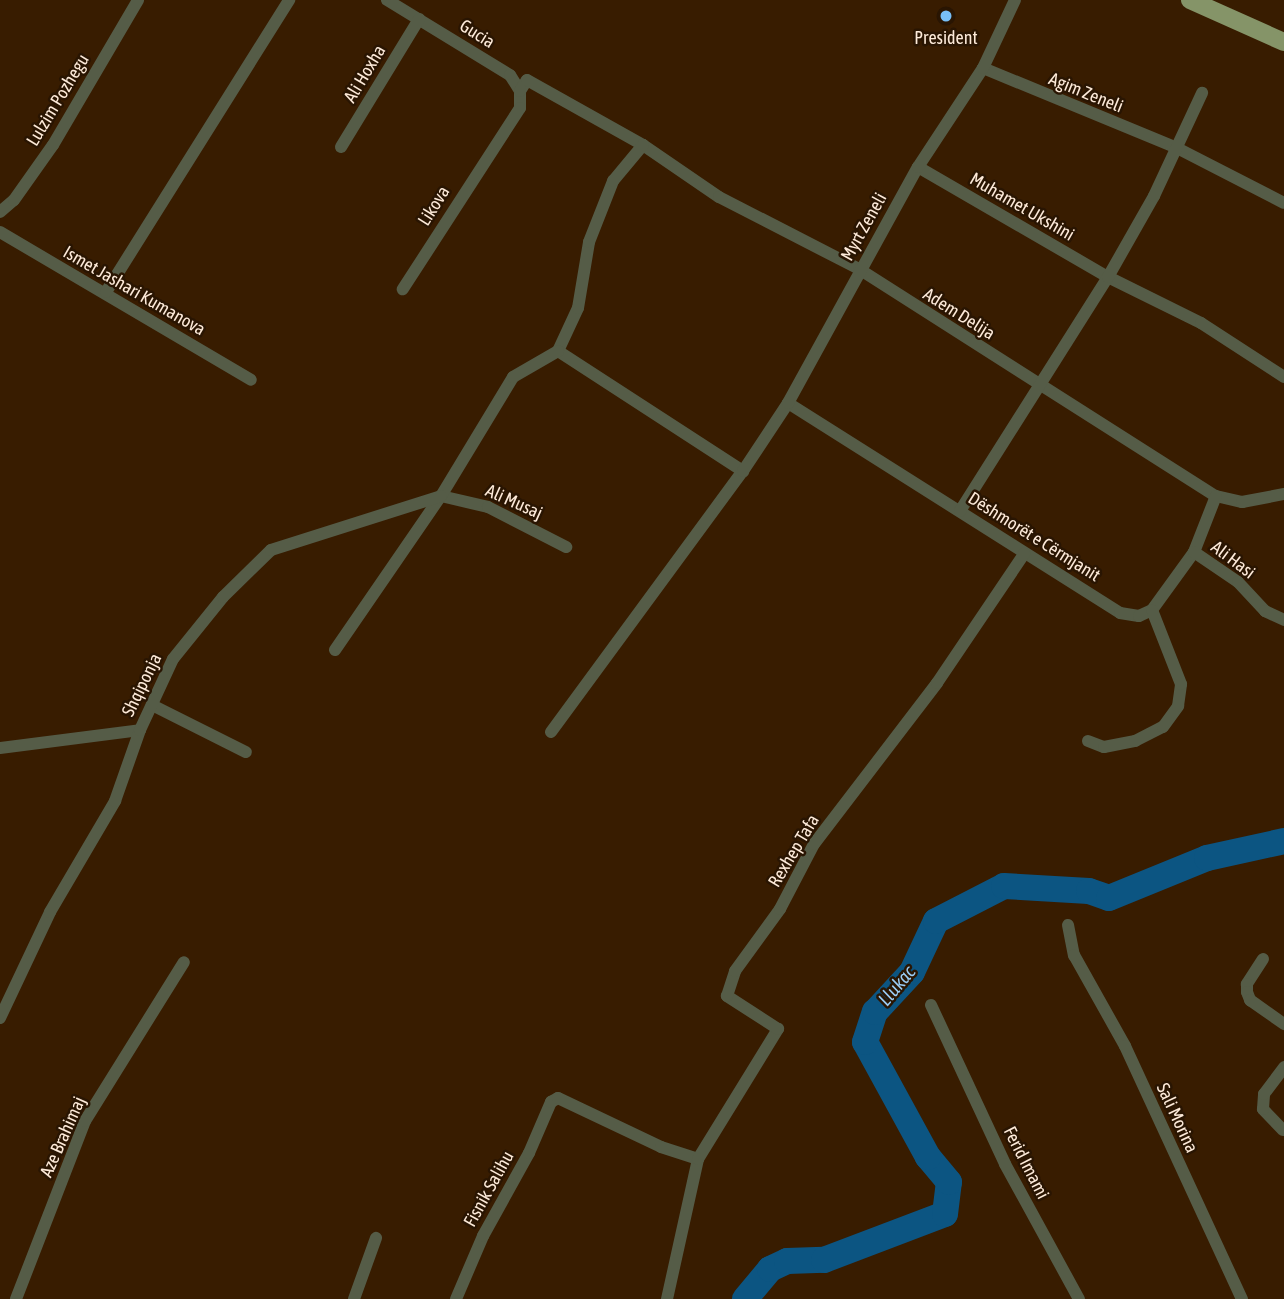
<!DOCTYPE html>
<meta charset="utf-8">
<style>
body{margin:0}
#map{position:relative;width:1284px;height:1299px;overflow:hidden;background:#381c00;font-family:"Asap Condensed",sans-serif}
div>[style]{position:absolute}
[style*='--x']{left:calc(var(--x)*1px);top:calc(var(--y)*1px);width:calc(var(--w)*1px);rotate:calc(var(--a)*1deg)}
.river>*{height:26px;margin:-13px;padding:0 13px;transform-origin:13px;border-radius:13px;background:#0c5582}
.street>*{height:12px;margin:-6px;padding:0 6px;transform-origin:6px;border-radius:6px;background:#555c47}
.primary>*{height:18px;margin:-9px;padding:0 9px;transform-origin:9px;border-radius:9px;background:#859468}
.dots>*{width:19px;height:19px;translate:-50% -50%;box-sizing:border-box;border:4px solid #291502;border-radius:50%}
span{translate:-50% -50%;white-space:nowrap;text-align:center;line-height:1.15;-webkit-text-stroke:5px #291502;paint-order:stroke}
.street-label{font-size:18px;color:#fdead9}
.poi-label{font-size:18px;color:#fdead9}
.water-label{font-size:19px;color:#9accf5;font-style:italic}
</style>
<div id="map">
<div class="river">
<div style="--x:745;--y:1299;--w:39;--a:-50"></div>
<div style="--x:770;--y:1269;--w:19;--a:-25"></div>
<div style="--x:787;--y:1261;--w:37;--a:-2"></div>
<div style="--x:824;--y:1260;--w:129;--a:-20.8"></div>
<div style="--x:945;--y:1214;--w:32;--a:-83"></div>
<div style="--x:949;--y:1182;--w:33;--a:-130"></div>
<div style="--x:928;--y:1157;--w:131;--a:-118.7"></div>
<div style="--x:865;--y:1042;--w:32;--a:-72"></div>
<div style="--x:875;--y:1012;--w:54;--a:-47.2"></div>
<div style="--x:912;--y:972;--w:56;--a:-64.8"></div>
<div style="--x:936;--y:921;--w:76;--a:-27.2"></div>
<div style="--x:1004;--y:886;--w:85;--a:3.4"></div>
<div style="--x:1089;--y:891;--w:21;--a:19"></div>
<div style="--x:1109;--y:898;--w:106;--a:-22.2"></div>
<div style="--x:1207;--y:858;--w:79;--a:-12.4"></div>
</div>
<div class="street">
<div style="--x:387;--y:0;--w:144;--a:31.4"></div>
<div style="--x:510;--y:75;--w:19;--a:58"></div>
<div style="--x:520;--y:91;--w:17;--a:90"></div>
<div style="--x:520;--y:108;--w:216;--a:122.9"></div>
<div style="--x:983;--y:68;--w:210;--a:22.4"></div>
<div style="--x:1177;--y:148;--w:120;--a:27.2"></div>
<div style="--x:520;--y:91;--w:13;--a:-58"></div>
<div style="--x:527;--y:80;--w:133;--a:29.3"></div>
<div style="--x:643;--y:145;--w:92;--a:34.4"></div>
<div style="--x:719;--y:197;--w:157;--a:27.2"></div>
<div style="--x:859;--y:269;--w:423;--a:32.5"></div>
<div style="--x:1216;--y:496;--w:27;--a:13"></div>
<div style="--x:1242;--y:502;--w:43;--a:-10.8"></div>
<div style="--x:341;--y:147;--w:150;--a:-58.6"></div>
<div style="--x:918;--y:167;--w:220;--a:30.1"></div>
<div style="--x:1108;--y:277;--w:104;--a:26.3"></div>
<div style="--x:1201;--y:323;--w:99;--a:33"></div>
<div style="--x:0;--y:212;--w:18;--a:-41"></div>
<div style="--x:14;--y:200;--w:67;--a:-54.7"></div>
<div style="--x:53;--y:145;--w:168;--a:-59.6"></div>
<div style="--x:0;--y:232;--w:291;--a:30.5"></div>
<div style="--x:106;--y:292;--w:345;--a:-57.9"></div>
<div style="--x:558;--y:351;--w:47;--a:-65.1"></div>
<div style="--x:578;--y:308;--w:67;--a:-80.5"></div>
<div style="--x:589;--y:242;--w:66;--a:-68.5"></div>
<div style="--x:613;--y:181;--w:47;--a:-50.2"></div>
<div style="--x:558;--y:351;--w:221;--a:33"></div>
<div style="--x:788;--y:403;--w:393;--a:32.3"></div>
<div style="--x:1120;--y:613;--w:19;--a:9"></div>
<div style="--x:1139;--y:616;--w:14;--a:-25"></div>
<div style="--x:1152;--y:610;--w:72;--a:-54.1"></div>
<div style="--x:1194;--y:552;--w:60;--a:-68.6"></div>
<div style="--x:441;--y:496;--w:48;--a:13.2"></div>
<div style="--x:488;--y:507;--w:88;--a:27.1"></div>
<div style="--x:960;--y:511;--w:277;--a:-57.7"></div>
<div style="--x:1108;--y:277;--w:93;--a:-60.4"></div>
<div style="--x:1154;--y:196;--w:114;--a:-65"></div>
<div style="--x:1194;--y:552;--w:53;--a:34.3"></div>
<div style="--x:1238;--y:582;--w:40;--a:47"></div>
<div style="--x:1265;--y:611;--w:21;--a:25"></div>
<div style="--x:335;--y:650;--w:187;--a:-55.5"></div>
<div style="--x:441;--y:496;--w:139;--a:-58.8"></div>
<div style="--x:513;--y:377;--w:52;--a:-30"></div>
<div style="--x:152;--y:705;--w:105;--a:26.6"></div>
<div style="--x:551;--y:732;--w:324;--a:-53.7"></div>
<div style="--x:743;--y:471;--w:82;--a:-56.5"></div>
<div style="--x:788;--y:403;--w:269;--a:-61.2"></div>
<div style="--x:918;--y:167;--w:118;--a:-56.7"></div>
<div style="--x:983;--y:68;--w:75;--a:-64.8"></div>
<div style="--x:1088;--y:741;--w:17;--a:21"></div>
<div style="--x:1104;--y:747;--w:32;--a:-11"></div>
<div style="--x:1135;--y:741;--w:31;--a:-27"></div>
<div style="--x:1163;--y:727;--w:26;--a:-54"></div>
<div style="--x:1178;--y:706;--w:22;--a:-82"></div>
<div style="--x:1181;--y:684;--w:79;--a:-111.4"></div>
<div style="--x:0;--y:748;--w:141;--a:-7.3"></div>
<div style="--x:1068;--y:925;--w:31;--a:79"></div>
<div style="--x:1074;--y:955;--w:104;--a:60.7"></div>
<div style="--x:1125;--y:1046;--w:279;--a:65.2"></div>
<div style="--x:1263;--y:959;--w:30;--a:123"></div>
<div style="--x:1247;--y:984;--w:8;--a:90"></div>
<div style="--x:1247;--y:992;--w:9;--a:69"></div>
<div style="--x:1250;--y:1000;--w:42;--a:35.2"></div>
<div style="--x:931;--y:1005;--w:175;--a:65"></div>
<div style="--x:1005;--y:1164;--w:154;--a:61.3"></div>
<div style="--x:0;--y:1018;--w:117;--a:-64.7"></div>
<div style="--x:50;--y:912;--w:129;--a:-59.6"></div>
<div style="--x:115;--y:801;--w:75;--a:-70.6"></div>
<div style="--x:140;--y:730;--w:78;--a:-65.1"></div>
<div style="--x:173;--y:659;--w:80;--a:-51.1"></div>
<div style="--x:223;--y:597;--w:67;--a:-44.4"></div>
<div style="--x:271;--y:550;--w:178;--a:-17.6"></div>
<div style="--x:1283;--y:1130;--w:29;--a:-134"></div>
<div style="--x:1263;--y:1109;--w:15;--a:-86"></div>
<div style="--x:1264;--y:1094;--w:34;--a:-53"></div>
<div style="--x:16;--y:1299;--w:191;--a:-68.8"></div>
<div style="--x:85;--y:1121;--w:187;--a:-58.1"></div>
<div style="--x:354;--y:1299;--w:65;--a:-70.2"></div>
<div style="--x:456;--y:1299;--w:69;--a:-66.8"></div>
<div style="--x:483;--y:1236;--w:95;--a:-61"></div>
<div style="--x:529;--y:1153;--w:56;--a:-66.7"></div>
<div style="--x:551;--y:1102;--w:8;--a:-30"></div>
<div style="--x:558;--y:1098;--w:114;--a:25.4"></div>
<div style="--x:661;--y:1147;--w:39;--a:18"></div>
<div style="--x:667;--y:1299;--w:143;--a:-77.5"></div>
<div style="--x:698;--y:1159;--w:153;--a:-58.4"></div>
<div style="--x:778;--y:1029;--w:61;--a:-147.1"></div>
<div style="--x:727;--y:996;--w:26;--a:-72"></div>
<div style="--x:735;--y:971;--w:77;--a:-54"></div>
<div style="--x:780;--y:909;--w:73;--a:-62.4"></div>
<div style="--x:814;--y:844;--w:203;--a:-52.6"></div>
<div style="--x:937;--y:683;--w:156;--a:-56"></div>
</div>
<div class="primary">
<div style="--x:1190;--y:0;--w:103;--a:24.1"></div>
</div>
<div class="dots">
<div style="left:946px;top:16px;background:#78bff7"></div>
</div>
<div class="street-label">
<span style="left:477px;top:34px;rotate:32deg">Gucia</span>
<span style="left:365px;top:74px;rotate:-59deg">Ali Hoxha</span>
<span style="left:1086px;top:93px;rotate:22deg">Agim Zeneli</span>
<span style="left:58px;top:100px;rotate:-59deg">Lulzim Pozhegu</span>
<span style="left:434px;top:206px;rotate:-58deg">Likova</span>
<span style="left:1022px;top:207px;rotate:30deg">Muhamet Ukshini</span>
<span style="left:864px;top:227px;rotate:-61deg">Myrt Zeneli</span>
<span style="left:134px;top:291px;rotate:30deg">Ismet Jashari Kumanova</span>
<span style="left:959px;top:314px;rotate:32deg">Adem Delija</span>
<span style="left:514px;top:502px;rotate:24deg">Ali Musaj</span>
<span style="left:1034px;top:537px;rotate:32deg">Dëshmorët e Cërmjanit</span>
<span style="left:1233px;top:560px;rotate:37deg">Ali Hasi</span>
<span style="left:142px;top:685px;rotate:-64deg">Shqiponja</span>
<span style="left:794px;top:851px;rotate:-59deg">Rexhep Tafa</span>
<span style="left:1177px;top:1118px;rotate:65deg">Sali Morina</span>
<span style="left:63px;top:1137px;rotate:-66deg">Aze Brahimaj</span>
<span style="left:1026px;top:1163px;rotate:63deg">Ferid Imami</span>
<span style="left:489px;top:1189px;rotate:-61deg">Fisnik Salihu</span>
</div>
<div class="poi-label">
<span style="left:946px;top:38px">President</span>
</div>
<div class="water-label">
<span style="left:897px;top:986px;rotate:-50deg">Llukac</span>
</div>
</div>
